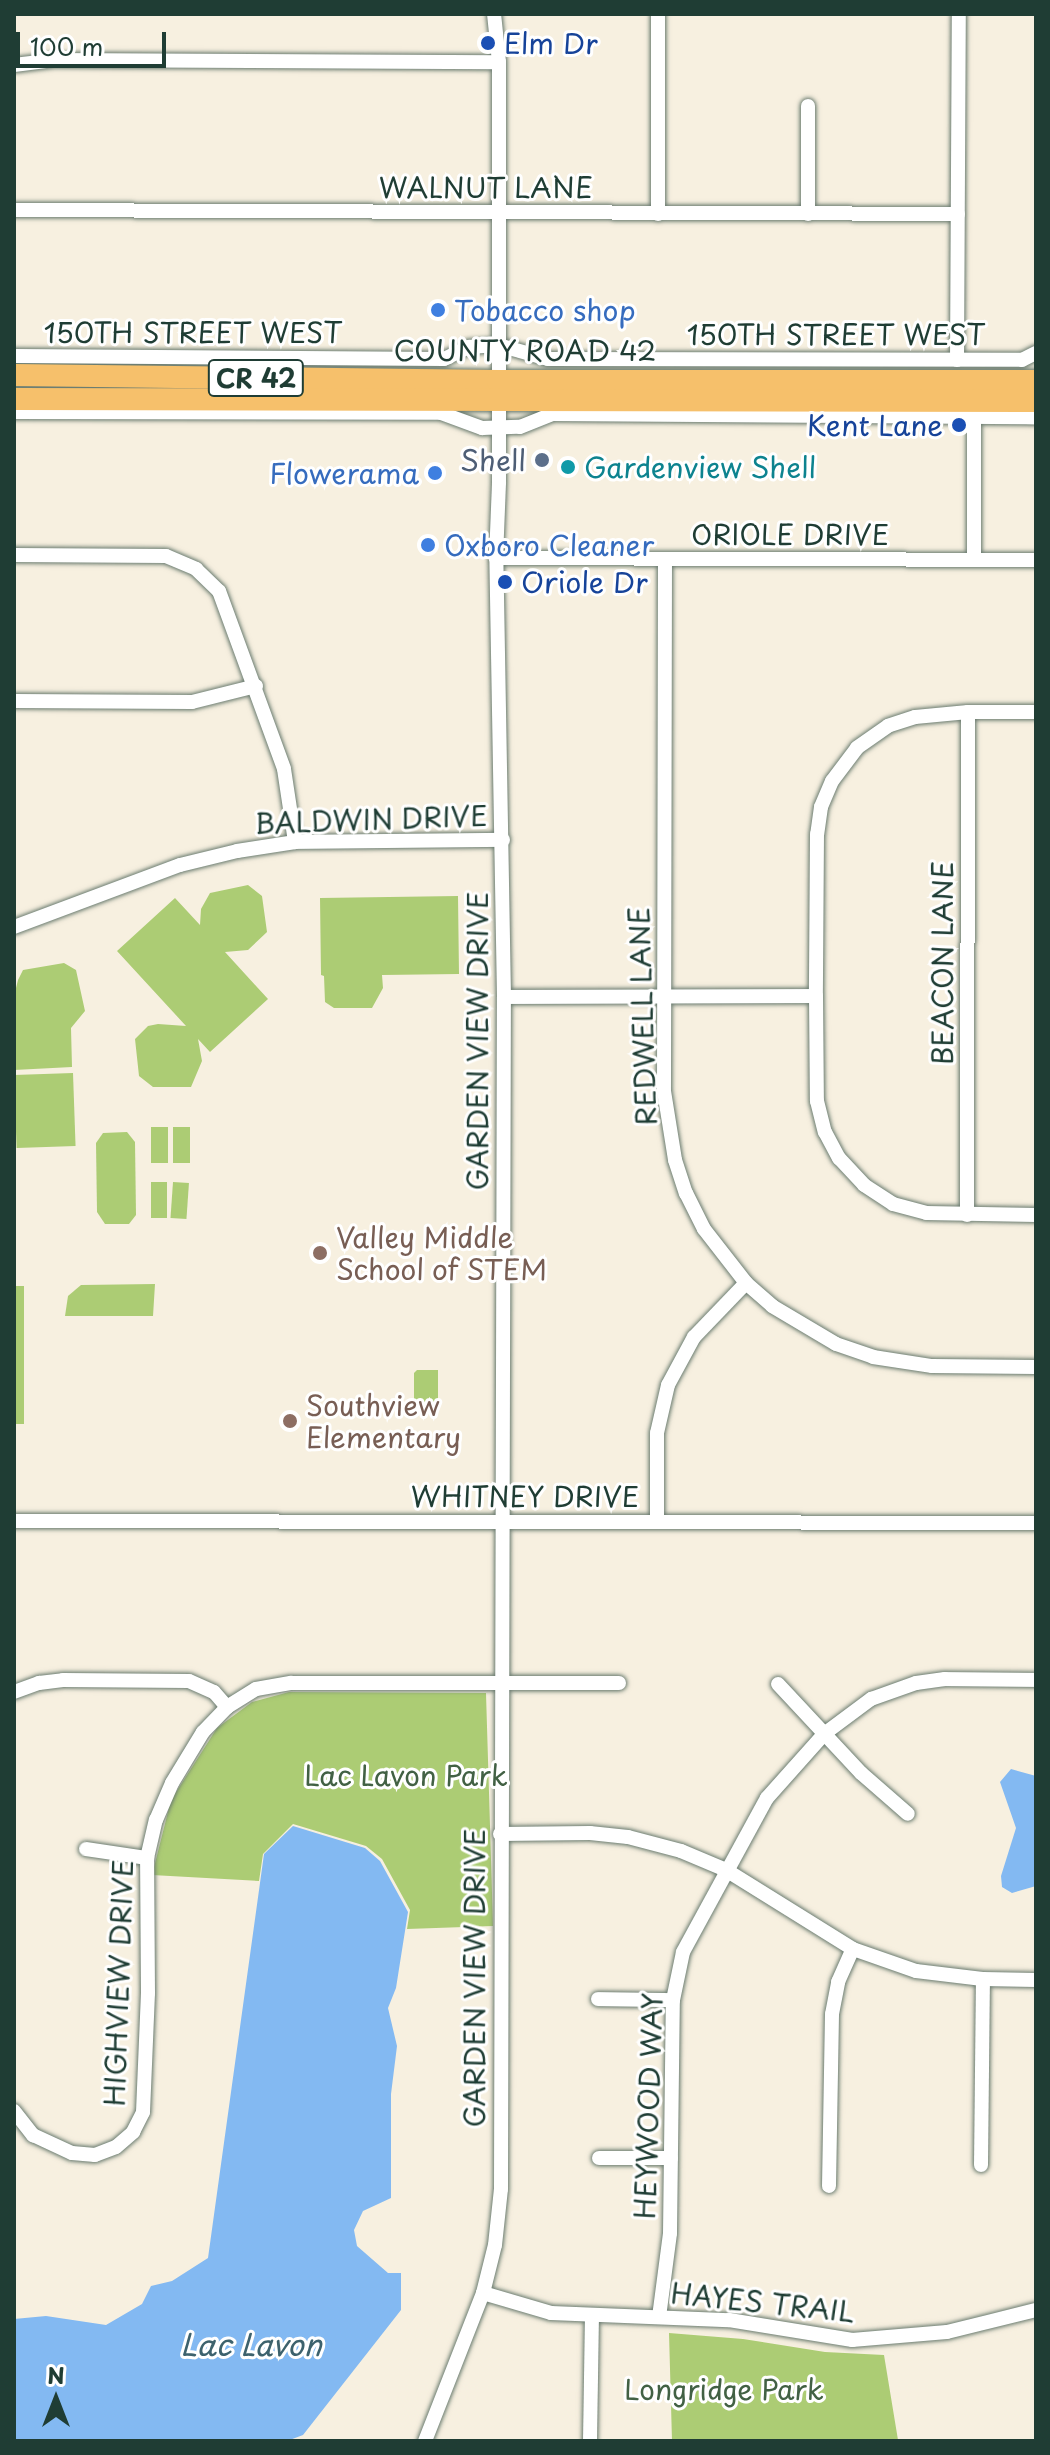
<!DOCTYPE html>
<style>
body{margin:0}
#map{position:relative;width:1050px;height:2455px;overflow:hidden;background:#f7f0e0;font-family:"Playpen Sans",sans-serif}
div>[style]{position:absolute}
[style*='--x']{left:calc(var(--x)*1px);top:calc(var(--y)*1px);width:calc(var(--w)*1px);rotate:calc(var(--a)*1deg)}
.green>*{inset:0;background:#accc74;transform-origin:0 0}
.water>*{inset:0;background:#83b9f2}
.roads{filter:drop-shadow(0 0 2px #6b7c70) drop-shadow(0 0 2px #6b7c70)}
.minor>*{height:14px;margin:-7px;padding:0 7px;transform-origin:7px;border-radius:7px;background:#fff}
.highway>*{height:22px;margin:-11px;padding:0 11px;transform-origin:11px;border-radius:11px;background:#f6c06b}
.dots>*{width:22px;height:22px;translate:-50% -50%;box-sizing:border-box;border:4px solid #fff;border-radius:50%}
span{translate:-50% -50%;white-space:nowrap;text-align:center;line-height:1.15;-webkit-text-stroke:6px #fff;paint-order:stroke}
.shield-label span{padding:2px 6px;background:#fff;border:2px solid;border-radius:6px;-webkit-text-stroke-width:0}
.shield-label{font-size:26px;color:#1f3d34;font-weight:700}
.transit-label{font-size:28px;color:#164399}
.left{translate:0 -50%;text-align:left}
.right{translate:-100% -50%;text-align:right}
.street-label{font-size:28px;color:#1f3d34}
.shop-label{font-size:28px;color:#366cbe}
.service-label{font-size:28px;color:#4e5e75}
.culture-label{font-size:28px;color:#0d838f}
.education-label{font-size:28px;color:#785e54}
.park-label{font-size:28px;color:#426144}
.water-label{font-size:30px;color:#3d626d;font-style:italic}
.frame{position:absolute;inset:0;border:16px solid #1f3d34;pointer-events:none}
.north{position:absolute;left:16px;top:2359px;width:80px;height:80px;-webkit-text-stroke:6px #fff;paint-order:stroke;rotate:0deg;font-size:22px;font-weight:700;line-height:32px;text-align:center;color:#1f3d34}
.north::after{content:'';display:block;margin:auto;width:28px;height:36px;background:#1f3d34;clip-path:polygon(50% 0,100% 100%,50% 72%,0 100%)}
.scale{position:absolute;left:16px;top:32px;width:150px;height:36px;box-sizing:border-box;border:4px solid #1f3d34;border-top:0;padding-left:10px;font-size:24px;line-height:28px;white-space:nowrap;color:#1f3d34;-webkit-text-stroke:6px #fff;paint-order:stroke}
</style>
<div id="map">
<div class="green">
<div style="clip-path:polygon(248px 885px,262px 896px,267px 932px,248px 950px,225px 952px,268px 999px,210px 1052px,198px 1039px,202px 1061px,191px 1087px,153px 1087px,139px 1076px,135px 1039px,148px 1026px,158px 1024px,186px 1026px,117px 951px,175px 898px,200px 925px,201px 909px,210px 893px)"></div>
<div style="clip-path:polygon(458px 896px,459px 974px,382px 975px,383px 988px,372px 1008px,334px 1008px,325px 1002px,324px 976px,321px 975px,320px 898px)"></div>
<div style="clip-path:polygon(64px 963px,76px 970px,85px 1011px,71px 1028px,72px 1067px,14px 1070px,14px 996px,18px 980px,23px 970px)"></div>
<div style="left:73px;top:1073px;width:73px;height:59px;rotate:88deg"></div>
<div style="left:151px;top:1127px;width:17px;height:36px"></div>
<div style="left:173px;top:1127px;width:17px;height:36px"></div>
<div style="clip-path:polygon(127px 1132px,135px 1142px,136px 1215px,129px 1224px,105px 1224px,97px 1212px,96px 1143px,103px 1133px)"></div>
<div style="left:151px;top:1182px;width:16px;height:36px"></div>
<div style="left:173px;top:1182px;width:16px;height:36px;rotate:4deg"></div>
<div style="clip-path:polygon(155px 1284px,153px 1316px,65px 1316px,68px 1296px,81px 1285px)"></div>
<div style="left:14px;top:1286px;width:10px;height:138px"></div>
<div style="clip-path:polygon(417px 1370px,438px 1370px,438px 1404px,414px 1403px,414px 1373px)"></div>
<div style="clip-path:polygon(289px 1692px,486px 1693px,493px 1926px,407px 1929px,410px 1910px,382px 1859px,366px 1846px,293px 1824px,263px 1854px,259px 1881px,152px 1875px,171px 1800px,217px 1728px,252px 1702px)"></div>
<div style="clip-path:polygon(669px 2333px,743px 2339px,825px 2352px,884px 2355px,898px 2440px,933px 2441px,672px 2441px)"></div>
</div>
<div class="water">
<div style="clip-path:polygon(1011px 1769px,1036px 1776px,1036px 1886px,1012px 1893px,1002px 1887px,1001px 1876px,1016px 1828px,1000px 1782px)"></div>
<div style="clip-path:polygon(293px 1826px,365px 1848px,380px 1861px,408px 1912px,396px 1988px,388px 2008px,397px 2046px,391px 2094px,391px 2198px,363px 2211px,354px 2230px,357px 2246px,388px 2273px,401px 2273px,401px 2310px,303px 2435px,287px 2441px,14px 2441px,14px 2319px,46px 2316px,106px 2325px,142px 2304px,151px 2286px,172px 2281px,208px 2258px,264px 1854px)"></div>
</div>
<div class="roads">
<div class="minor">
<div style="--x:14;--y:65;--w:38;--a:-7"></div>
<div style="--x:52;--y:60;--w:447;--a:0.3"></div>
<div style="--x:14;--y:210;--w:944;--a:0.24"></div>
<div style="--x:658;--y:214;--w:200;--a:-90"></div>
<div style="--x:808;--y:214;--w:108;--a:-90"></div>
<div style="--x:14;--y:356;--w:430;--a:0.4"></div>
<div style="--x:444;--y:359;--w:28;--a:-26"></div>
<div style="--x:469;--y:347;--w:29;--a:-4"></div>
<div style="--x:498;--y:345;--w:52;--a:15.6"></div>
<div style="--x:548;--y:359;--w:474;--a:0.1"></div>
<div style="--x:1022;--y:360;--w:16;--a:-27"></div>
<div style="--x:957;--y:360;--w:346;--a:-89.7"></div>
<div style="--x:974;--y:409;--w:151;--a:90"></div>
<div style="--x:14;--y:412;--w:427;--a:0.1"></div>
<div style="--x:441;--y:413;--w:44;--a:20.1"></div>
<div style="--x:482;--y:428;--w:38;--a:-2"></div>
<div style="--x:520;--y:427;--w:35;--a:-22"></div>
<div style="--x:552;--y:414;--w:484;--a:0.4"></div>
<div style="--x:14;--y:555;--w:152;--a:0.4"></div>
<div style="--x:166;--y:556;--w:33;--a:23"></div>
<div style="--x:196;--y:569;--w:32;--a:44"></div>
<div style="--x:219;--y:591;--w:189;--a:69.9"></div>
<div style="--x:284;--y:769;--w:74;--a:81.4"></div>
<div style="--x:496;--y:558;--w:540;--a:0.21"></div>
<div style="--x:665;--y:559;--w:532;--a:90.11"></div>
<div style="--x:664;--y:1091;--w:70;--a:80.9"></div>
<div style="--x:675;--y:1160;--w:35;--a:72"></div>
<div style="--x:686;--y:1193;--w:40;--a:63.4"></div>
<div style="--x:704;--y:1229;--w:68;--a:52.1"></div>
<div style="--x:746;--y:1283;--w:35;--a:41"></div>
<div style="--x:772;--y:1306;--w:74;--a:30.7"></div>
<div style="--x:836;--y:1344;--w:39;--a:19"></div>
<div style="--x:873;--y:1357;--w:60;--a:8.7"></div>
<div style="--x:932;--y:1366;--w:104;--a:0.6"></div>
<div style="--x:14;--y:701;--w:178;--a:0.3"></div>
<div style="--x:192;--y:702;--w:66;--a:-14"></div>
<div style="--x:1036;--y:712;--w:68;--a:180"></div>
<div style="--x:968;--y:712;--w:53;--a:174.6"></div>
<div style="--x:915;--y:717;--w:28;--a:162"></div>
<div style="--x:888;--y:726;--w:38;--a:145"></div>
<div style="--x:857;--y:748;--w:41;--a:127.1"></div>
<div style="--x:832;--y:781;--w:28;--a:113"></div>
<div style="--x:821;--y:807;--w:27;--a:98"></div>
<div style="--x:817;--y:834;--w:162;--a:90.4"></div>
<div style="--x:816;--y:996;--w:105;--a:89.5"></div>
<div style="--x:817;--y:1101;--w:32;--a:76"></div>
<div style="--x:825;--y:1132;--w:30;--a:62"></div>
<div style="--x:839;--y:1158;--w:37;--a:47"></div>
<div style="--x:864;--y:1185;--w:35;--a:33"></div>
<div style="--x:893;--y:1204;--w:34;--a:15"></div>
<div style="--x:926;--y:1213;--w:110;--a:1"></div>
<div style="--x:14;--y:927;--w:177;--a:-20.5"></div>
<div style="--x:180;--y:865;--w:59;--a:-13.8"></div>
<div style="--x:237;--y:851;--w:59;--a:-8.8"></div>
<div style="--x:295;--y:842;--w:208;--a:-0.6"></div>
<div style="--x:504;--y:997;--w:312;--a:-0.2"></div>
<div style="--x:967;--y:1215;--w:503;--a:-89.89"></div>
<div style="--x:14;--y:1521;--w:1022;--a:0.11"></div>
<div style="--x:657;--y:1522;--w:89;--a:-90"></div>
<div style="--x:657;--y:1433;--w:49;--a:-77.1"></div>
<div style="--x:668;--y:1385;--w:55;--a:-61.6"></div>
<div style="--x:694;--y:1337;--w:75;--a:-46.1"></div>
<div style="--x:778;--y:1684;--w:122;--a:47"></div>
<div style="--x:861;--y:1773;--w:62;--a:41.1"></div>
<div style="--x:14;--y:1692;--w:27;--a:-20"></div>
<div style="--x:39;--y:1683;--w:24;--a:-7"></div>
<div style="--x:63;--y:1680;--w:126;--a:0.5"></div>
<div style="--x:189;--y:1681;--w:27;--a:24"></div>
<div style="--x:214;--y:1692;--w:20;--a:49"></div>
<div style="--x:500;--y:1834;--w:90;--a:-0.6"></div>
<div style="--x:590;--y:1833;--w:38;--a:6"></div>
<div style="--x:628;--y:1837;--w:55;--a:14.8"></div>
<div style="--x:681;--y:1851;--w:49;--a:22.9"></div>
<div style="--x:726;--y:1870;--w:150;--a:31.9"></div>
<div style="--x:853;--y:1949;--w:67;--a:19.2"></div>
<div style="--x:916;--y:1971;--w:67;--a:6.8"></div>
<div style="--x:983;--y:1979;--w:53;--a:1.1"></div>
<div style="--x:86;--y:1849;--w:62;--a:8.4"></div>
<div style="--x:598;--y:1999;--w:75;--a:0.8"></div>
<div style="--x:14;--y:2111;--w:31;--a:52"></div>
<div style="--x:33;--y:2135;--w:43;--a:24.8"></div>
<div style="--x:72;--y:2153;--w:23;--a:5"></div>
<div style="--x:95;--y:2155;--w:22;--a:-21"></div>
<div style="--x:116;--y:2147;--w:23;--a:-41"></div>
<div style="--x:133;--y:2132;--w:22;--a:-63"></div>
<div style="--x:143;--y:2112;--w:119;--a:-87.6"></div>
<div style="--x:148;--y:1993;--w:135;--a:-90.4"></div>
<div style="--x:147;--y:1858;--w:39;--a:-77"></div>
<div style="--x:156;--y:1820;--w:40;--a:-66.6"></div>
<div style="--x:172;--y:1783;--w:60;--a:-58.7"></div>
<div style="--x:203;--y:1732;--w:35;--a:-46"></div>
<div style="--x:227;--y:1707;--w:34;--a:-32"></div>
<div style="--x:256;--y:1689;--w:36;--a:-10"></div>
<div style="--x:291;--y:1683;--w:328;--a:0"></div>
<div style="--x:599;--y:2158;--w:72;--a:0"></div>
<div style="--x:981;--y:2165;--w:186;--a:-89.4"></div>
<div style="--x:829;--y:2186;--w:172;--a:-89"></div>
<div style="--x:832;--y:2014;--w:33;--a:-79"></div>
<div style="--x:838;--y:1982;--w:36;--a:-66"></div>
<div style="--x:483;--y:2293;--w:71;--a:16.4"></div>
<div style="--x:551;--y:2313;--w:178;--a:2.3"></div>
<div style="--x:729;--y:2320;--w:125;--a:9.2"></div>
<div style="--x:852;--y:2340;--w:95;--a:-4.8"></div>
<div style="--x:947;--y:2332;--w:92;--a:-13.9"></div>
<div style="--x:659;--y:2317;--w:85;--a:-82.5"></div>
<div style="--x:670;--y:2233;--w:233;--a:-89.3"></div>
<div style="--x:673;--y:2000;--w:49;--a:-78.2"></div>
<div style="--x:683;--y:1952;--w:175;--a:-61.4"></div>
<div style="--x:767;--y:1798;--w:86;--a:-48.3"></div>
<div style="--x:824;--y:1734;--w:59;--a:-36.7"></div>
<div style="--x:871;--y:1699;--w:48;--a:-19.6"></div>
<div style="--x:916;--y:1683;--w:29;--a:-8"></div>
<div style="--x:945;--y:1679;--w:91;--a:0.6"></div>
<div style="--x:425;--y:2441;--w:159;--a:-68.6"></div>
<div style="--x:483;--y:2293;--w:49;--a:-76"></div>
<div style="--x:495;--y:2245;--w:56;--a:-83.9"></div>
<div style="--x:501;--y:2189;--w:1192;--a:-89.86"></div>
<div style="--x:504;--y:997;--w:439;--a:-91"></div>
<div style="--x:496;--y:558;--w:76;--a:-87.7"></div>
<div style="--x:499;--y:482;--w:420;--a:-90"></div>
<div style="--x:499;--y:62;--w:48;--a:-95.9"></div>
<div style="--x:590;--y:2441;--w:125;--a:-89.1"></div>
</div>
<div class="highway">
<div style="--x:14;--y:375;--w:484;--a:0.7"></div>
<div style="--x:498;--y:381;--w:538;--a:0"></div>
<div style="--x:14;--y:399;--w:1022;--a:0.11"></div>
</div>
</div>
<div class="dots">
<div style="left:488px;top:43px;background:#1a4fb4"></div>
<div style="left:438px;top:310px;background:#3f7fe0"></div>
<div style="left:959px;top:425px;background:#1a4fb4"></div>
<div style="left:542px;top:460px;background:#5c6f8a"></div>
<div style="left:568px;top:467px;background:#0f9aa8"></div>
<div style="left:435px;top:473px;background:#3f7fe0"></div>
<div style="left:428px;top:545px;background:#3f7fe0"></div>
<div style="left:505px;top:582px;background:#1a4fb4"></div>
<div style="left:320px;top:1253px;background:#8d6e63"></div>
<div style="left:290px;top:1421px;background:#8d6e63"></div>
</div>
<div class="shield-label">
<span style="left:256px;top:378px">CR 42</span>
</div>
<div class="transit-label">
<span class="left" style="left:504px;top:43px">Elm Dr</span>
<span class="right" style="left:943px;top:425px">Kent Lane</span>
<span class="left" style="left:521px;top:582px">Oriole Dr</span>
</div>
<div class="street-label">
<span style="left:486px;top:187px">WALNUT LANE</span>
<span style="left:193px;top:332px">150TH STREET WEST</span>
<span style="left:836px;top:334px">150TH STREET WEST</span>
<span style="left:525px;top:350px">COUNTY ROAD 42</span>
<span style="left:790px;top:534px">ORIOLE DRIVE</span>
<span style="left:371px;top:819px;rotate:-2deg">BALDWIN DRIVE</span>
<span style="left:942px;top:963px;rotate:-90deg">BEACON LANE</span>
<span style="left:642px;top:1016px;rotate:-92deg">REDWELL LANE</span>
<span style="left:477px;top:1041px;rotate:-90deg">GARDEN VIEW DRIVE</span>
<span style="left:525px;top:1496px">WHITNEY DRIVE</span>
<span style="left:474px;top:1978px;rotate:-90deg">GARDEN VIEW DRIVE</span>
<span style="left:118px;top:1983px;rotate:-88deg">HIGHVIEW DRIVE</span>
<span style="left:648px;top:2106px;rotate:-88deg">HEYWOOD WAY</span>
<span style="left:763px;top:2302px;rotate:6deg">HAYES TRAIL</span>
</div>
<div class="shop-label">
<span class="left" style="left:454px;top:310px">Tobacco shop</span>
<span class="right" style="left:419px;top:473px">Flowerama</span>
<span class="left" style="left:444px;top:545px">Oxboro Cleaner</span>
</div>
<div class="service-label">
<span class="right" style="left:526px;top:460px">Shell</span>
</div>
<div class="culture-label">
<span class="left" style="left:584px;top:467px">Gardenview Shell</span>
</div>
<div class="education-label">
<span class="left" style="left:336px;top:1253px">Valley Middle<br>School of STEM</span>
<span class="left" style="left:306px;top:1421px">Southview<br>Elementary</span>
</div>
<div class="park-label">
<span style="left:406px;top:1775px">Lac Lavon Park</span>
<span style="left:724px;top:2389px">Longridge Park</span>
</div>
<div class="water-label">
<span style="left:251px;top:2344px">Lac Lavon</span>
</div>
<div class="frame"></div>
<div class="north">N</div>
<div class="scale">100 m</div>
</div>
